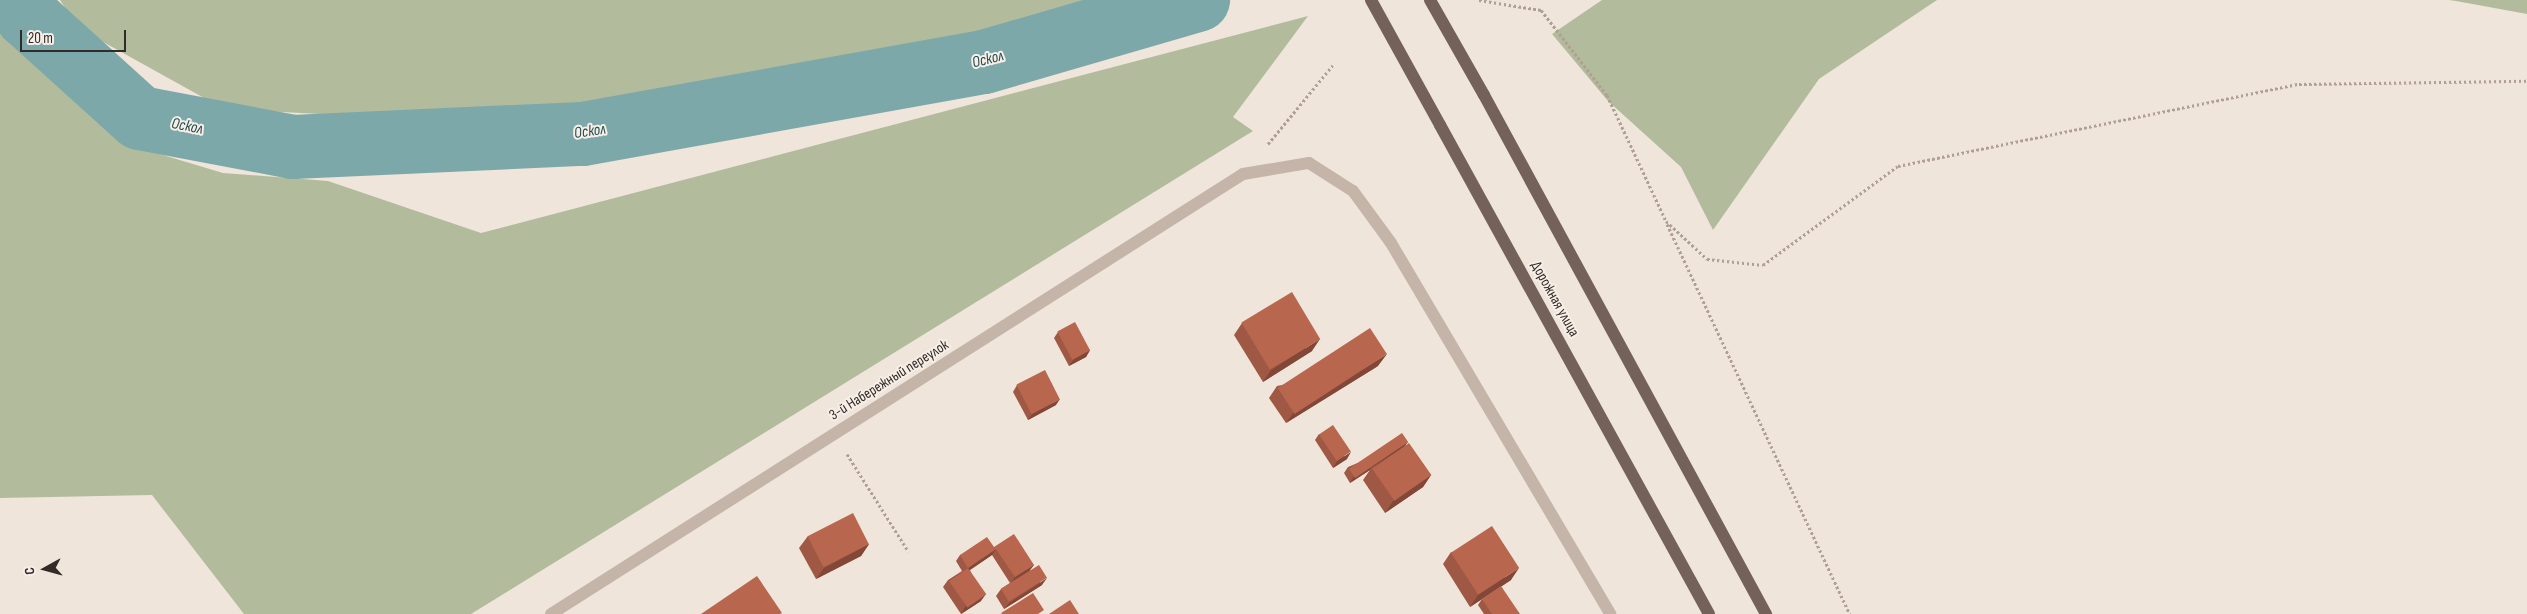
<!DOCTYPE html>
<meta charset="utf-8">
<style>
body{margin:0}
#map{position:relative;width:2527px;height:614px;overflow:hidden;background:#efe5db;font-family:"Sofia Sans Condensed",sans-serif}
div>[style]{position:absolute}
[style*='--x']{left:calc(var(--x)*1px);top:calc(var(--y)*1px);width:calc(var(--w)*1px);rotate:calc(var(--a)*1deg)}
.green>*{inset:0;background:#b2bc9d}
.river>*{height:64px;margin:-32px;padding:0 32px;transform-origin:32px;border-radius:32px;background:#7da8a9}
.path>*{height:3px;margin-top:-1.5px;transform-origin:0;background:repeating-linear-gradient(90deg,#b19f93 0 2.5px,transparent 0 5px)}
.service>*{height:12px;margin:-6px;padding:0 6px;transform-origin:6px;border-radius:6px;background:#c5b5a8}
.minor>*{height:12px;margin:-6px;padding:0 6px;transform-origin:6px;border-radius:6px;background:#c5b5a8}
.primary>*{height:12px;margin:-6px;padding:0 6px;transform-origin:6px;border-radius:6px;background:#74625a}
.primary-bridge>*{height:12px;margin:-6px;padding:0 6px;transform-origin:6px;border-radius:6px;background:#74625a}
.wall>*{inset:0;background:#9f5844}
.shaded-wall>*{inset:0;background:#824737}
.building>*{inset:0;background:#b9664f;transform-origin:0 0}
span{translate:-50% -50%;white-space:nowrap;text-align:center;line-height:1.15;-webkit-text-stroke:4px #f7efe7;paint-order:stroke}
.street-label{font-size:15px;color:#332b28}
.water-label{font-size:16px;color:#224e50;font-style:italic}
.north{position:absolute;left:20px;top:544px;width:50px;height:50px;-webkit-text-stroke:4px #f7efe7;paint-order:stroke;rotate:263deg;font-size:14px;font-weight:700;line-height:20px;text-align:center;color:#332b28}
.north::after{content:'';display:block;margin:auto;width:18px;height:22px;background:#332b28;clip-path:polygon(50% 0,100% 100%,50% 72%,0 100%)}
.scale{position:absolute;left:20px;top:30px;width:106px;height:22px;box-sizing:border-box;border:2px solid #332b28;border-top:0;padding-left:6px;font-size:15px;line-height:18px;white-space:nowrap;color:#332b28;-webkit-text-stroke:4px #f7efe7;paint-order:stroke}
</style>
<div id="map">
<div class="green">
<div style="clip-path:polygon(60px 0,1095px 0,925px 53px,656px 100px,450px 121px,224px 109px,78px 28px)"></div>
<div style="clip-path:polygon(1602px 0,1937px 0,1819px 79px,1713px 230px,1681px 167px,1608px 101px,1552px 34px)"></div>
<div style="clip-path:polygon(2449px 0,2527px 0,2527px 14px,2456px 1px)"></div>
<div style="clip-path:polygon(0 13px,13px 35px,123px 143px,223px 173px,328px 181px,481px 233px,1308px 16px,1233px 117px,1253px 131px,471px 614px,244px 614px,152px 495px,0 498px)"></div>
</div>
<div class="river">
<div style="--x:17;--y:0;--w:19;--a:58"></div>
<div style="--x:27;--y:16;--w:152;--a:42.1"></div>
<div style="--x:140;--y:118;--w:156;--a:10.7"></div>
<div style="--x:293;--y:147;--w:290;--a:-2.6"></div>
<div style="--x:583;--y:134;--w:407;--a:-10.2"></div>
<div style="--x:984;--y:62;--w:223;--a:-16.2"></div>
</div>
<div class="path">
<div style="--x:1479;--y:0;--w:63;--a:9.2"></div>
<div style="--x:1541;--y:10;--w:108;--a:52.2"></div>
<div style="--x:1607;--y:95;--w:139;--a:64.9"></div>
<div style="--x:1666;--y:221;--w:56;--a:42.8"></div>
<div style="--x:1707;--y:259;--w:56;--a:6.1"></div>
<div style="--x:1763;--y:265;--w:167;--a:-36.3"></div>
<div style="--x:1898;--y:166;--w:409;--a:-11.6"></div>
<div style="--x:2299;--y:84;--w:228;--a:-0.8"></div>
<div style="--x:1268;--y:144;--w:102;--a:-50.6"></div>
<div style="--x:1667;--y:224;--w:431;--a:64.9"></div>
<div style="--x:847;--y:454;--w:115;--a:57.8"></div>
</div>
<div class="service">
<div style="--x:1243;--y:174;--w:67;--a:-9.5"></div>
<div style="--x:1309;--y:163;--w:52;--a:32.5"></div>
<div style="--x:1353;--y:191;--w:64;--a:53.8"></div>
<div style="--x:1391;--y:243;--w:431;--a:59.4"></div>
</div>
<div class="minor">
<div style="--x:551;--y:614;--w:820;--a:-32.45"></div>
</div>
<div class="primary">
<div style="--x:1484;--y:95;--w:591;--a:61.48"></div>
<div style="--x:1440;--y:125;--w:558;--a:61.18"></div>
</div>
<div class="primary-bridge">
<div style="--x:1371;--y:0;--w:143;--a:61.1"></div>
<div style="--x:1430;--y:0;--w:109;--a:60.4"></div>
</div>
<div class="wall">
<div style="clip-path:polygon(1242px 323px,1312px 351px,1263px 382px,1234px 335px)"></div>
<div style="clip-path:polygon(1058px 332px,1090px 350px,1086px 357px,1069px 366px,1054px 338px)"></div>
<div style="clip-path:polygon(1378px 366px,1286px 423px,1269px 398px,1277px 386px)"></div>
<div style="clip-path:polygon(1017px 385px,1056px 405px,1028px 420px,1013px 392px)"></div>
<div style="clip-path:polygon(1319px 434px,1347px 459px,1333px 468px,1315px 440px)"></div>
<div style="clip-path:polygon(1408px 442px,1405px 445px,1431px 475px,1423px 487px,1385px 513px,1363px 480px,1370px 470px,1350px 483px,1344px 473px,1348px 467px)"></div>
<div style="clip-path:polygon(808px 536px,869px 544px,861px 556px,816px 579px,799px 548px)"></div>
<div style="clip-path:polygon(994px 547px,1034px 565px,1030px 570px,1042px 585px,1004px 609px,996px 596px,1001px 589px,1010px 583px,992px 555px,970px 570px,981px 601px,961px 614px,943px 587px,948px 580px,962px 571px,956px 561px,960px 555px)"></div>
<div style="clip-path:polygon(1451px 552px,1511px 580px,1470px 607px,1443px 564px)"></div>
<div style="clip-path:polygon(1482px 599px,1520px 614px,1484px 614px,1478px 605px)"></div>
</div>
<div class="shaded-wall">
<div style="clip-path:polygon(1320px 339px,1312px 351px,1263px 382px,1271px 370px)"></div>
<div style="clip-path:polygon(1090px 350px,1086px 357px,1069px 366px,1073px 360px)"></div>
<div style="clip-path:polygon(1387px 354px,1378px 366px,1286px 423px,1294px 412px)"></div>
<div style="clip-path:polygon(1060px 399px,1056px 405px,1028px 420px,1032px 414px)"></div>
<div style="clip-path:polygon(1408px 442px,1403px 448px,1371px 468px,1370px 470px,1350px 483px,1354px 476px)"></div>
<div style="clip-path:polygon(1351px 452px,1347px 459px,1333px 468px,1337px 461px)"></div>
<div style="clip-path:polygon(1431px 475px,1423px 487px,1385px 513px,1393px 501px)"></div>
<div style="clip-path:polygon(869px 544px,861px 556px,816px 579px,824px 568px)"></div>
<div style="clip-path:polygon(996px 549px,992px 555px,964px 574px,968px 568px)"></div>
<div style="clip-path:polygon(1034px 565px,1029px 571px,1010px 584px,1015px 577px)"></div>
<div style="clip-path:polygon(1519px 568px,1511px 580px,1470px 607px,1478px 595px)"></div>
<div style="clip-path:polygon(1047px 578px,1042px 585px,1004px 609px,1009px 603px)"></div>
<div style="clip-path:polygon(986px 594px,981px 601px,961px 614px,965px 607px)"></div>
</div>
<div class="building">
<div style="left:1292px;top:292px;width:55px;height:59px;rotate:59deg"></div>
<div style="left:1075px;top:322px;width:32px;height:20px;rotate:62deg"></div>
<div style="left:1370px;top:328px;width:31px;height:110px;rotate:57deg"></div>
<div style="left:1045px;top:370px;width:33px;height:32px;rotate:63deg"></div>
<div style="left:1333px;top:425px;width:32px;height:17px;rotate:56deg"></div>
<div style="left:1402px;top:433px;width:11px;height:64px;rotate:56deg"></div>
<div style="left:1409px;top:443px;width:39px;height:45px;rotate:55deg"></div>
<div style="left:853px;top:513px;width:35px;height:51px;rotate:63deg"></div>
<div style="left:1492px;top:526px;width:50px;height:49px;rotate:57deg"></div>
<div style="clip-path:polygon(1014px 534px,1034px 565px,1015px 577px,996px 549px,968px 568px,960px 555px,987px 537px,994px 547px)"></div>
<div style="left:1039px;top:565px;width:15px;height:45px;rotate:58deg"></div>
<div style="left:968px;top:568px;width:32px;height:23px;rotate:55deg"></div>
<div style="clip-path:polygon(757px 576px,782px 613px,780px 614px,701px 614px)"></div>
<div style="clip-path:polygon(1501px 586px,1520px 614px,1492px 614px,1482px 599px)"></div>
<div style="clip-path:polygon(1033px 593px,1044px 610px,1038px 614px,1002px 614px,1001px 613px)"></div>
<div style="clip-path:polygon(1070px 600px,1079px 614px,1049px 614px)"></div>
</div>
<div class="street-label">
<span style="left:1555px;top:299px;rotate:61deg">Дорожная улица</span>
<span style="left:889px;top:380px;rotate:-32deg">3-й Набережный переулок</span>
</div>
<div class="water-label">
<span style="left:988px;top:60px;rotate:-14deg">Оскол</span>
<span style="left:187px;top:127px;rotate:11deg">Оскол</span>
<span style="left:590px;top:132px;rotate:-8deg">Оскол</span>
</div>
<div class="north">С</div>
<div class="scale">20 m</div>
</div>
